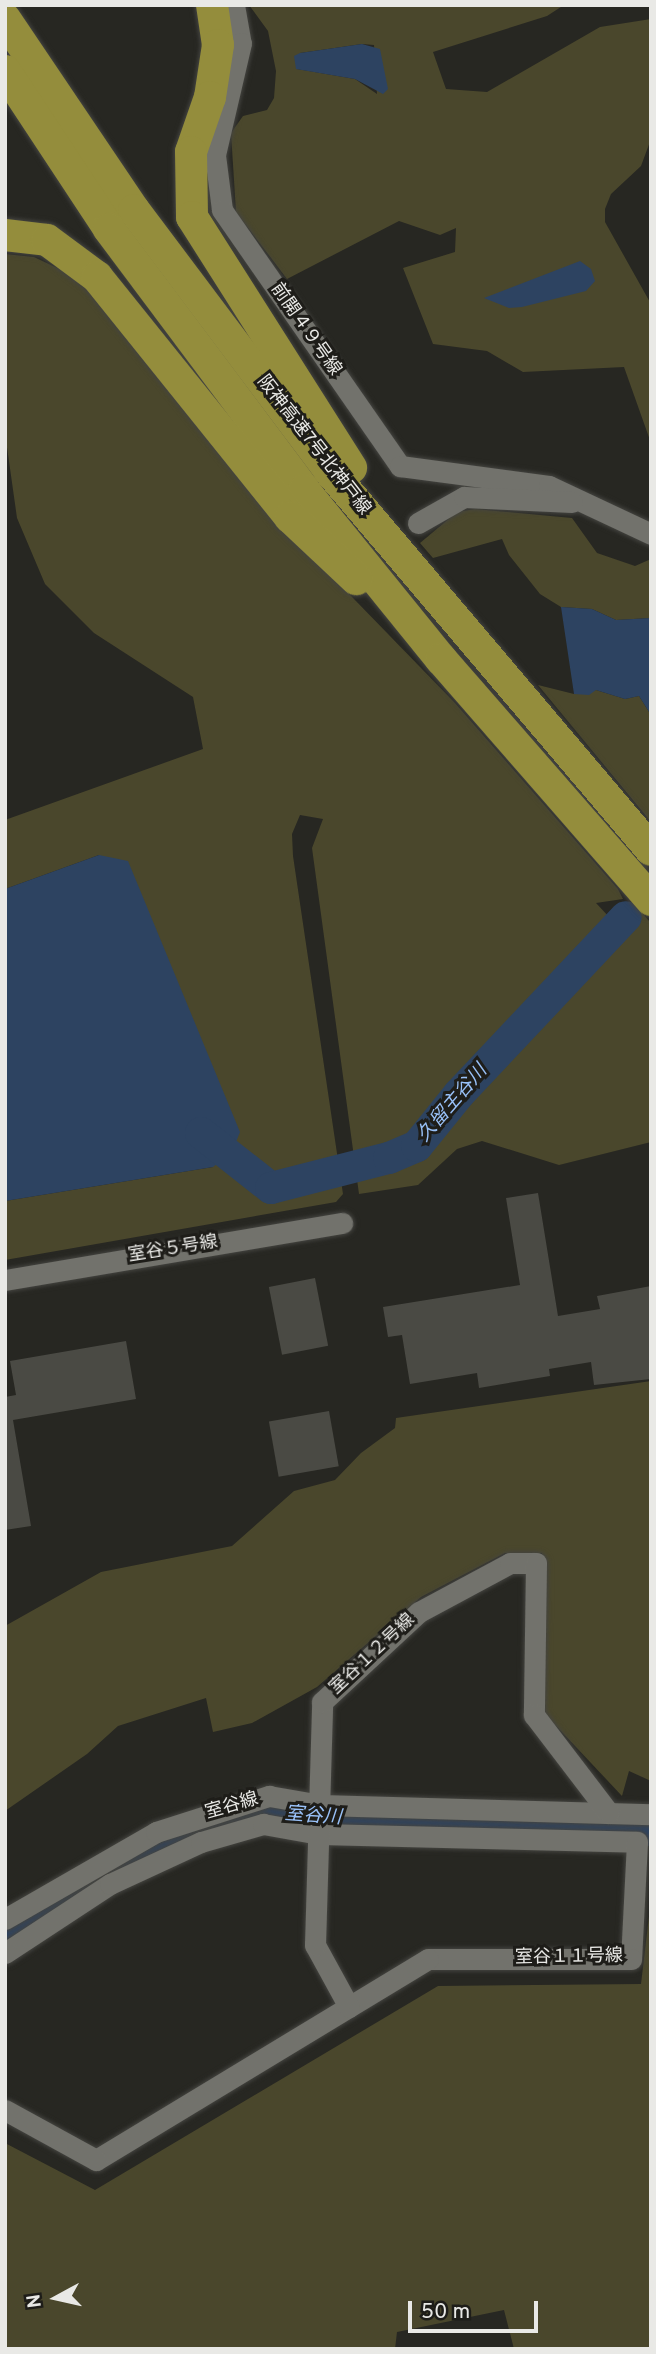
<!DOCTYPE html>
<meta charset="utf-8">
<style>
body{margin:0}
#map{position:relative;width:656px;height:2354px;overflow:hidden;background:#272722;font-family:Overpass,"Noto Sans JP",sans-serif}
div>[style]{position:absolute}
[style*='--x']{left:calc(var(--x)*1px);top:calc(var(--y)*1px);width:calc(var(--w)*1px);rotate:calc(var(--a)*1deg)}
.green>*{inset:0;background:#4a472c}
.water>*{inset:0;background:#2d4361}
.river>*{height:32px;margin:-16px;padding:0 16px;transform-origin:16px;border-radius:16px;background:#2d4361}
.building>*{inset:0;background:#4a4a44;transform-origin:0 0}
.roads{filter:drop-shadow(0 0 2px #444440) drop-shadow(0 0 2px #444440)}
.minor>*{height:21px;margin:-10.5px;padding:0 10.5px;transform-origin:10.5px;border-radius:10.5px;background:#72726c}
.highway>*{height:32px;margin:-16px;padding:0 16px;transform-origin:16px;border-radius:16px;background:#948d3c}
span{translate:-50% -50%;white-space:nowrap;text-align:center;line-height:1.15;-webkit-text-stroke:6px #1e1d19;paint-order:stroke}
.street-label{font-size:18px;color:#e9e9e6}
.water-label{font-size:19px;color:#99c1f8;font-style:italic}
.frame{position:absolute;inset:0;border:7px solid #e9e9e6;pointer-events:none}
.north{position:absolute;left:21px;top:2263px;width:70px;height:70px;-webkit-text-stroke:5px #1e1d19;paint-order:stroke;rotate:262deg;font-size:19px;font-weight:700;line-height:28px;text-align:center;color:#e9e9e6}
.north::after{content:'';display:block;margin:auto;width:24px;height:32px;background:#e9e9e6;clip-path:polygon(50% 0,100% 100%,50% 72%,0 100%)}
.scale{position:absolute;left:408px;top:2301px;width:130px;height:32px;box-sizing:border-box;border:4px solid #e9e9e6;border-top:0;padding-left:9px;font-size:21px;line-height:24px;white-space:nowrap;color:#e9e9e6;-webkit-text-stroke:5px #1e1d19;paint-order:stroke}
</style>
<div id="map">
<div class="green">
<div style="clip-path:polygon(evenodd,249px 5px,564px 5px,547px 16px,433px 52px,446px 89px,487px 92px,600px 27px,651px 19px,651px 139px,641px 166px,611px 194px,605px 209px,605px 222px,651px 304px,651px 443px,624px 367px,523px 372px,487px 351px,433px 344px,403px 268px,455px 252px,456px 228px,440px 235px,399px 221px,287px 279px,236px 212px,231px 133px,243px 116px,267px 110px,274px 98px,276px 71px,268px 31px,249px 5px,362px 44px,374px 45px,377px 94px,355px 79px,297px 69px,300px 53px,362px 44px)"></div>
<div style="clip-path:polygon(5px 254px,34px 257px,72px 275px,102px 298px,288px 531px,455px 703px,618px 889px,623px 899px,596px 903px,610px 918px,542px 986px,410px 1137px,384px 1150px,386px 1169px,421px 1152px,640px 911px,651px 923px,651px 1142px,559px 1165px,482px 1141px,457px 1149px,418px 1185px,359px 1194px,312px 848px,323px 819px,300px 815px,292px 834px,293px 856px,343px 1194px,336px 1202px,5px 1260px,5px 1201px,213px 1167px,99px 855px,5px 889px,5px 820px,203px 749px,193px 697px,94px 633px,45px 584px,17px 518px,5px 433px)"></div>
<div style="clip-path:polygon(475px 509px,572px 518px,597px 553px,635px 566px,651px 559px,651px 618px,616px 620px,592px 609px,561px 607px,540px 594px,509px 555px,502px 539px,433px 558px,420px 543px,457px 512px)"></div>
<div style="clip-path:polygon(538px 685px,574px 694px,596px 690px,625px 699px,639px 696px,651px 715px,651px 822px)"></div>
<div style="clip-path:polygon(651px 1381px,651px 1781px,629px 1771px,622px 1796px,544px 1713px,542px 1553px,505px 1553px,421px 1597px,317px 1687px,252px 1723px,213px 1732px,206px 1698px,118px 1726px,87px 1754px,5px 1811px,5px 1626px,101px 1572px,232px 1546px,294px 1491px,335px 1480px,361px 1453px,395px 1428px,396px 1418px)"></div>
<div style="clip-path:polygon(651px 1899px,651px 2349px,514px 2349px,504px 2310px,397px 2332px,395px 2349px,5px 2349px,5px 2143px,95px 2190px,438px 1986px,641px 1984px)"></div>
</div>
<div class="water">
<div style="clip-path:polygon(362px 44px,380px 49px,388px 89px,383px 94px,355px 79px,296px 69px,294px 56px,300px 53px)"></div>
<div style="clip-path:polygon(580px 261px,591px 269px,595px 281px,586px 291px,522px 307px,509px 308px,484px 298px)"></div>
<div style="clip-path:polygon(561px 607px,592px 609px,616px 620px,651px 618px,651px 715px,639px 696px,625px 699px,596px 690px,589px 695px,574px 694px)"></div>
<div style="clip-path:polygon(99px 855px,128px 861px,240px 1132px,232px 1152px,213px 1167px,5px 1201px,5px 889px)"></div>
</div>
<div class="river">
<div style="--x:201;--y:1133;--w:89;--a:38.2"></div>
<div style="--x:271;--y:1188;--w:122;--a:-14.3"></div>
<div style="--x:389;--y:1158;--w:30;--a:-23"></div>
<div style="--x:417;--y:1146;--w:67;--a:-51.1"></div>
<div style="--x:459;--y:1094;--w:243;--a:-46.7"></div>
<div style="--x:5;--y:1937;--w:75;--a:-34.7"></div>
<div style="--x:67;--y:1894;--w:64;--a:-29"></div>
<div style="--x:123;--y:1863;--w:77;--a:-23.6"></div>
<div style="--x:194;--y:1832;--w:74;--a:-14.8"></div>
<div style="--x:266;--y:1813;--w:117;--a:4.9"></div>
<div style="--x:383;--y:1823;--w:268;--a:1.5"></div>
</div>
<div class="building">
<div style="clip-path:polygon(538px 1193px,558px 1316px,600px 1309px,597px 1296px,651px 1286px,651px 1379px,594px 1385px,591px 1362px,549px 1369px,550px 1376px,479px 1388px,477px 1373px,410px 1384px,402px 1335px,388px 1337px,383px 1307px,520px 1285px,506px 1198px)"></div>
<div style="left:315px;top:1278px;width:69px;height:47px;rotate:79deg"></div>
<div style="clip-path:polygon(126px 1341px,136px 1399px,13px 1420px,31px 1526px,5px 1530px,5px 1397px,16px 1395px,10px 1361px)"></div>
<div style="left:329px;top:1411px;width:56px;height:61px;rotate:80deg"></div>
</div>
<div class="roads">
<div class="minor">
<div style="--x:234;--y:5;--w:39;--a:80"></div>
<div style="--x:241;--y:43;--w:115;--a:103.1"></div>
<div style="--x:215;--y:155;--w:55;--a:82.7"></div>
<div style="--x:222;--y:210;--w:312;--a:55.2"></div>
<div style="--x:400;--y:466;--w:150;--a:7.6"></div>
<div style="--x:549;--y:486;--w:113;--a:25.2"></div>
<div style="--x:418;--y:523;--w:53;--a:-29.5"></div>
<div style="--x:464;--y:497;--w:108;--a:2.7"></div>
<div style="--x:5;--y:1280;--w:342;--a:-9.6"></div>
<div style="--x:5;--y:1919;--w:174;--a:-29.9"></div>
<div style="--x:156;--y:1832;--w:119;--a:-17.7"></div>
<div style="--x:269;--y:1796;--w:53;--a:9.8"></div>
<div style="--x:321;--y:1805;--w:330;--a:1.6"></div>
<div style="--x:5;--y:1953;--w:126;--a:-33.3"></div>
<div style="--x:110;--y:1884;--w:100;--a:-24.8"></div>
<div style="--x:201;--y:1842;--w:65;--a:-16.2"></div>
<div style="--x:263;--y:1824;--w:58;--a:10"></div>
<div style="--x:320;--y:1834;--w:317;--a:1.4"></div>
<div style="--x:637;--y:1842;--w:117;--a:92.9"></div>
<div style="--x:631;--y:1959;--w:203;--a:180"></div>
<div style="--x:428;--y:1959;--w:388;--a:148.8"></div>
<div style="--x:96;--y:2160;--w:104;--a:-151.2"></div>
<div style="--x:349;--y:2007;--w:71;--a:-118.7"></div>
<div style="--x:315;--y:1945;--w:243;--a:-88.3"></div>
<div style="--x:322;--y:1702;--w:132;--a:-42.9"></div>
<div style="--x:419;--y:1612;--w:103;--a:-28.3"></div>
<div style="--x:510;--y:1563;--w:26;--a:0"></div>
<div style="--x:536;--y:1563;--w:152;--a:90.8"></div>
<div style="--x:534;--y:1715;--w:123;--a:52.6"></div>
</div>
<div class="highway">
<div style="--x:212;--y:5;--w:40;--a:81.5"></div>
<div style="--x:218;--y:45;--w:53;--a:98.7"></div>
<div style="--x:210;--y:97;--w:58;--a:109.1"></div>
<div style="--x:191;--y:152;--w:65;--a:89.1"></div>
<div style="--x:192;--y:217;--w:297;--a:57.6"></div>
<div style="--x:5;--y:19;--w:230;--a:56"></div>
<div style="--x:134;--y:210;--w:325;--a:53.1"></div>
<div style="--x:329;--y:470;--w:498;--a:49.7"></div>
<div style="--x:5;--y:71;--w:189;--a:56.6"></div>
<div style="--x:109;--y:229;--w:326;--a:53.2"></div>
<div style="--x:304;--y:490;--w:218;--a:51"></div>
<div style="--x:441;--y:659;--w:320;--a:48.9"></div>
<div style="--x:5;--y:235;--w:42;--a:6.8"></div>
<div style="--x:47;--y:240;--w:62;--a:36.5"></div>
<div style="--x:97;--y:277;--w:308;--a:51.2"></div>
<div style="--x:290;--y:517;--w:91;--a:43.2"></div>
</div>
</div>
<div class="street-label">
<span style="left:305px;top:330px;rotate:55deg">前開４９号線</span>
<span style="left:313px;top:446px;rotate:52deg">阪神高速7号北神戸線</span>
<span style="left:173px;top:1250px;rotate:-9deg">室谷５号線</span>
<span style="left:373px;top:1655px;rotate:-43deg">室谷１２号線</span>
<span style="left:232px;top:1807px;rotate:-16deg">室谷線</span>
<span style="left:569px;top:1958px;rotate:-1deg">室谷１１号線</span>
</div>
<div class="water-label">
<span style="left:453px;top:1104px;rotate:-49deg">久留主谷川</span>
<span style="left:313px;top:1817px;rotate:4deg">室谷川</span>
</div>
<div class="frame"></div>
<div class="north">N</div>
<div class="scale">50 m</div>
</div>
